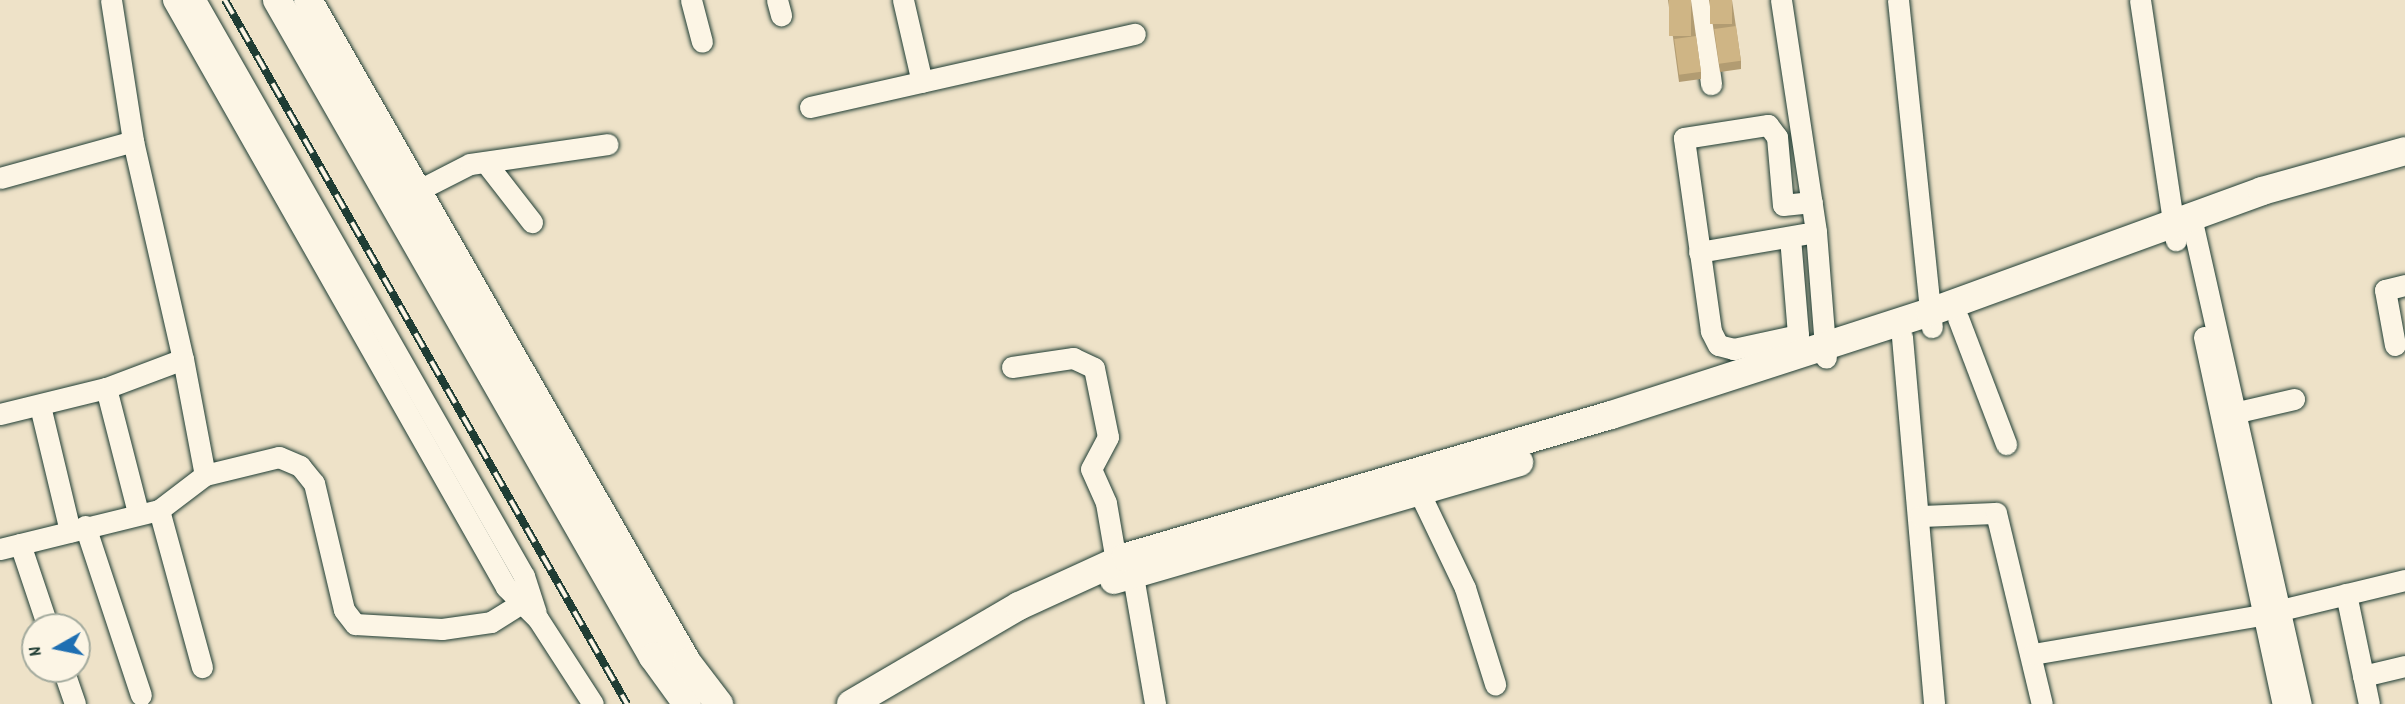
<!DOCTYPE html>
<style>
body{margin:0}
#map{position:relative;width:2405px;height:704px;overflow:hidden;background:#eee2c8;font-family:Dekko,sans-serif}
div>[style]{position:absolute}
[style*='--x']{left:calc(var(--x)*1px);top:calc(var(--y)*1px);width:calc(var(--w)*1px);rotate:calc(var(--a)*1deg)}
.roads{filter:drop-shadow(0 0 2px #1f3d34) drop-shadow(0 0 2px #1f3d34)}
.minor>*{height:21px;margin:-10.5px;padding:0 10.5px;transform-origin:10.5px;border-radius:10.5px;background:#fcf5e5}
.major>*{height:28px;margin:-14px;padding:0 14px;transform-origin:14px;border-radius:14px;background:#fcf5e5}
.rail>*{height:8px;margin-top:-4px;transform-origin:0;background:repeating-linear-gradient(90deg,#fcf5e5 0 16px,#1f3d34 0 32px);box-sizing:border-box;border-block:2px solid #1f3d34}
.wall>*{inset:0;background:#b29c72}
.building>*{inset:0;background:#cfb585;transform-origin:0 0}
span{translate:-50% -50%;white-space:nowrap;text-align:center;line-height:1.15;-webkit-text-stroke:5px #fcf5e5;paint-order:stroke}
.north{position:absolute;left:21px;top:613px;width:70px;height:70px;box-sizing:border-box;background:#fcf5e5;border:2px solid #a4ab9e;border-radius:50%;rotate:261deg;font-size:19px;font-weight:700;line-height:28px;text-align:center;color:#1f3d34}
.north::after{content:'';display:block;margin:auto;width:24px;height:32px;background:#1f6fb2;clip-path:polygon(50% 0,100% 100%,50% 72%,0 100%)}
</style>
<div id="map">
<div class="roads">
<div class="minor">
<div style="--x:111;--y:0;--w:143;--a:81.1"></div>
<div style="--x:133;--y:141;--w:224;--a:77.1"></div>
<div style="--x:173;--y:0;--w:675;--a:60.43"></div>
<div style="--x:506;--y:587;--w:45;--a:45"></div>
<div style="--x:538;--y:619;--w:101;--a:57.1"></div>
<div style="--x:195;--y:0;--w:663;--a:60.27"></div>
<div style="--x:524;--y:576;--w:38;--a:72"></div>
<div style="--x:691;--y:0;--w:43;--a:75.3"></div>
<div style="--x:777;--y:0;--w:16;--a:75"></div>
<div style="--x:903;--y:0;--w:84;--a:77"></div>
<div style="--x:1700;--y:0;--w:85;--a:82.5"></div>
<div style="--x:1781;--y:0;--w:235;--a:81.4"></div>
<div style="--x:1816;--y:232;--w:126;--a:85.5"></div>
<div style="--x:1898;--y:0;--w:329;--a:84.1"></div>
<div style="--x:2140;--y:0;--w:243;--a:81.5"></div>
<div style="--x:810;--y:107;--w:333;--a:-12.7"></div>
<div style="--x:486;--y:163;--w:75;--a:52.1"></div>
<div style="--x:0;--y:178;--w:138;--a:-15.5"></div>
<div style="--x:417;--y:191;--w:59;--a:-27"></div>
<div style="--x:470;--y:164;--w:139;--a:-8.2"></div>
<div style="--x:2191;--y:217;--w:499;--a:77.3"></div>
<div style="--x:1790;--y:237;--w:98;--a:85.3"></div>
<div style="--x:1798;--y:335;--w:66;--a:167.7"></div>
<div style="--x:1734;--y:349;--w:16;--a:-166"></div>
<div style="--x:1718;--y:345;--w:16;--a:-117"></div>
<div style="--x:1711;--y:331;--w:195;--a:-98"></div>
<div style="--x:1684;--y:138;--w:85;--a:-8.8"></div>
<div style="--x:1768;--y:125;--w:15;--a:53"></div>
<div style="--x:1777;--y:137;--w:68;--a:85"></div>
<div style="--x:1783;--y:205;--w:29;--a:-6"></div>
<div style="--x:1699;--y:252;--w:107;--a:-9.7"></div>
<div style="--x:1958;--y:318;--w:135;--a:69.1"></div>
<div style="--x:1902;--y:337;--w:368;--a:85"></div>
<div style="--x:2204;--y:337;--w:375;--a:77.9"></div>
<div style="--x:2395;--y:345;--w:56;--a:-100.3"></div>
<div style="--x:2385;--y:290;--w:21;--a:-14"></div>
<div style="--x:1012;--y:367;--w:62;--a:-8.4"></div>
<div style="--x:1073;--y:358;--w:23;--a:25"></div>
<div style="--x:1094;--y:368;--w:70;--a:78.5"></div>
<div style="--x:1108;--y:437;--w:36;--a:118"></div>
<div style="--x:1091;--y:469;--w:37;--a:66"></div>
<div style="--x:1106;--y:503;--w:59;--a:80.2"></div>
<div style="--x:106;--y:388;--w:129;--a:75.6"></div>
<div style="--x:40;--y:406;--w:129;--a:76.5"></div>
<div style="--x:0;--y:414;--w:109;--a:-13.8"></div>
<div style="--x:106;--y:388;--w:82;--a:-20.6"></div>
<div style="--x:183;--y:359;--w:118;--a:79.3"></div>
<div style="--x:2225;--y:415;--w:71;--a:-13.1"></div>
<div style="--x:1421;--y:496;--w:102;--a:64.4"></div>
<div style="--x:1465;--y:588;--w:101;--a:72.6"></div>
<div style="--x:159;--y:510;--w:163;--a:74.7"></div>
<div style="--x:1920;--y:516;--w:76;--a:-2.3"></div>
<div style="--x:1996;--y:513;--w:196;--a:76.5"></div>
<div style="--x:85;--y:526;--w:178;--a:71.7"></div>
<div style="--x:20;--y:544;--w:88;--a:71.4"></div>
<div style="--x:0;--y:549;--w:164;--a:-13.8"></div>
<div style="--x:159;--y:510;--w:58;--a:-37.3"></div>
<div style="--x:205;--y:475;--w:76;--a:-13.7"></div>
<div style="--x:279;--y:457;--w:23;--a:23"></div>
<div style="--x:300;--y:466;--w:22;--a:51"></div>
<div style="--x:314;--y:483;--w:130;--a:76.7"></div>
<div style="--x:344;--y:610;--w:18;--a:52"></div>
<div style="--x:355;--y:624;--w:87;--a:3.3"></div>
<div style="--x:442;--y:629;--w:49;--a:-8.1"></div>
<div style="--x:491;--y:622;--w:36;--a:-32"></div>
<div style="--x:1133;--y:576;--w:130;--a:80.2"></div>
<div style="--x:2346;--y:594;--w:112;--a:78.2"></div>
<div style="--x:2033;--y:654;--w:230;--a:-9.7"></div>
<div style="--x:2260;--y:615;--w:149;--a:-13.6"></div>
<div style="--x:63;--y:669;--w:37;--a:71"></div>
<div style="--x:2363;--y:676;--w:43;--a:-13.4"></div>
</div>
<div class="major">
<div style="--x:277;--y:0;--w:757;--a:60.22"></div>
<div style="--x:653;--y:657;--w:58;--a:54.1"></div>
<div style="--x:308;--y:0;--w:763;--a:60.21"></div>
<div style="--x:687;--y:662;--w:53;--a:52.7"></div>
<div style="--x:1114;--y:580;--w:422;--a:-16.2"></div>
<div style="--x:851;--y:704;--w:194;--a:-30.3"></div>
<div style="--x:1019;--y:606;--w:118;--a:-24.6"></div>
<div style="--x:1126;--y:557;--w:505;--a:-16.32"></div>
<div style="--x:1611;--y:415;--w:335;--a:-17.9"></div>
<div style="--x:1930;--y:312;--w:353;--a:-20"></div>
<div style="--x:2262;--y:191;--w:148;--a:-15.6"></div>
</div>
</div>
<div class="rail">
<div style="--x:225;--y:0;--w:811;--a:60.27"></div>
</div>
<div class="wall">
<div style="clip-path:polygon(1668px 0,1691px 0,1701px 72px,1701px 79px,1679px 82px)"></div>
<div style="clip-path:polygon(1709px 0,1732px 0,1741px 61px,1741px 69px,1720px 72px)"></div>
</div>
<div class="building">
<div style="left:1669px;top:0;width:22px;height:36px"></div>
<div style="left:1710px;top:0;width:22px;height:24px"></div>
<div style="left:1736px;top:26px;width:35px;height:22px;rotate:82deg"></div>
<div style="left:1696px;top:36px;width:36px;height:22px;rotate:82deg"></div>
</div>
<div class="north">N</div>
</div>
